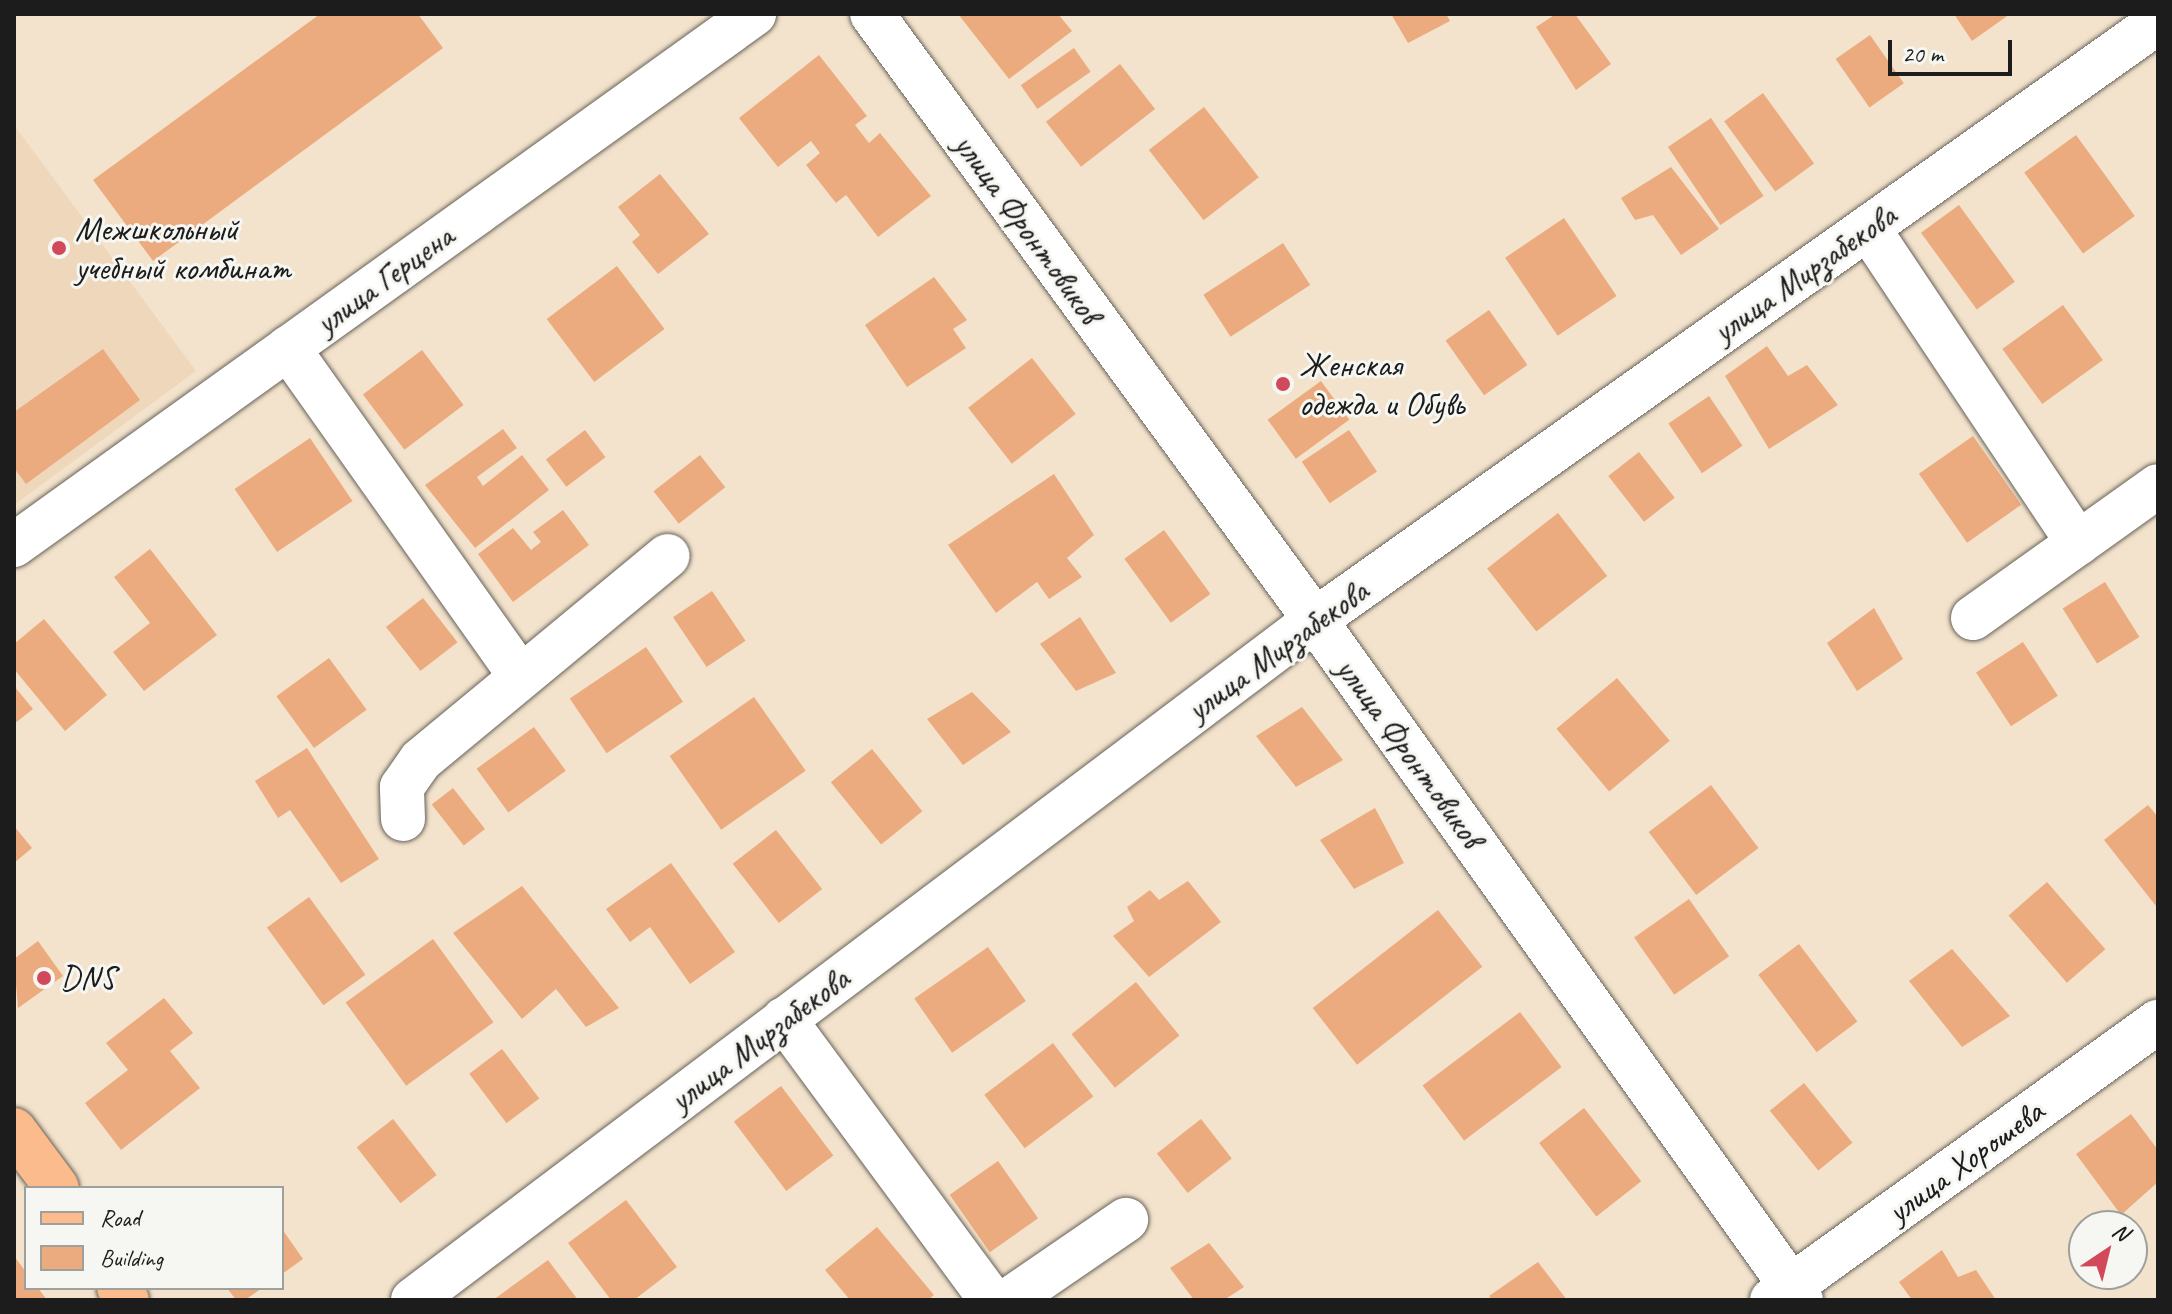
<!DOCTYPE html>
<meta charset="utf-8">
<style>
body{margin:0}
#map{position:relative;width:2172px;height:1314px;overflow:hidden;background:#f3e3cc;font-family:Caveat,sans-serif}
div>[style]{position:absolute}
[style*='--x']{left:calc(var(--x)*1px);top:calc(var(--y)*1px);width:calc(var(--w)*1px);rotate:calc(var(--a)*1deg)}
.built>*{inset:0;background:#eed7bb}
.building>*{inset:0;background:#ecab7e;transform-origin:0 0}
.roads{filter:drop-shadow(0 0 2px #67625a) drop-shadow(0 0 2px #67625a)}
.minor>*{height:44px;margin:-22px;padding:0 22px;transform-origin:22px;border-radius:22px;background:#fff}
.major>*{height:44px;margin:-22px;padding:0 22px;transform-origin:22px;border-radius:22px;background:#fbbb8c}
.dots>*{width:22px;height:22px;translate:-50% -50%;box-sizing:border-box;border:4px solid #f6f6f2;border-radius:50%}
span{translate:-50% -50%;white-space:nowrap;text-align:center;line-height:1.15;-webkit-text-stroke:6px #f6f6f2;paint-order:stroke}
.poi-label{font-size:34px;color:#1c1c1c}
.left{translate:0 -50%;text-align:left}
.street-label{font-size:34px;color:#1c1c1c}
.frame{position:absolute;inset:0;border:16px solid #1c1c1c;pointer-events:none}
.legend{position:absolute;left:24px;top:1186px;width:260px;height:104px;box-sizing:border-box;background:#f6f6f2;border:2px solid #9f9f9c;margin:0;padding:10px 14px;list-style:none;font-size:24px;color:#1c1c1c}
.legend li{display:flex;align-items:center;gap:16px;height:40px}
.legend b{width:40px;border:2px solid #9f9f9c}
.north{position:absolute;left:2068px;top:1210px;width:80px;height:80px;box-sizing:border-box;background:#f6f6f2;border:2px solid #9f9f9c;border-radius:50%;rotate:35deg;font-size:22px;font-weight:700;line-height:32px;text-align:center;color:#1c1c1c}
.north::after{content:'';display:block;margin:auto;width:28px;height:36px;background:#d1495b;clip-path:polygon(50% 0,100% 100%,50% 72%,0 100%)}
.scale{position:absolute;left:1888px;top:40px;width:124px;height:36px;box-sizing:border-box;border:4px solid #1c1c1c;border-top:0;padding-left:10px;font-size:24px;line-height:28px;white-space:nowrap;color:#1c1c1c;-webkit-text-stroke:6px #f6f6f2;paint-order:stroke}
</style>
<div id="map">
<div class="built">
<div style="clip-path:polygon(14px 125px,196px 371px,14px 505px)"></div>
</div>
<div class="building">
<div style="clip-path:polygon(320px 14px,418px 14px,443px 48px,153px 261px,93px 180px)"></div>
<div style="clip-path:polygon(958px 14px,1058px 14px,1072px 31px,1009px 79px)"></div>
<div style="clip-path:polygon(1391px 14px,1446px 14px,1450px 21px,1408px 43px)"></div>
<div style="clip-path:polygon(1556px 14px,1575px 14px,1611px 64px,1576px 90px,1536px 27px)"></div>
<div style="clip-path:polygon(1954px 14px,2010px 14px,1972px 41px)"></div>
<div style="left:1870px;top:35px;width:59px;height:42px;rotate:55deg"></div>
<div style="left:1074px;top:48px;width:29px;height:65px;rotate:55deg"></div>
<div style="clip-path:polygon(819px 55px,867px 116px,855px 125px,869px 143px,880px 133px,931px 196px,878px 237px,846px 195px,836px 203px,806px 165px,820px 153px,811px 141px,778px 167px,739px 118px)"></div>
<div style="left:1120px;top:64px;width:57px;height:94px;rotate:52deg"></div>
<div style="left:1763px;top:93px;width:87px;height:48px;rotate:54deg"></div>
<div style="left:1204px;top:107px;width:89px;height:70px;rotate:52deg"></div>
<div style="left:1711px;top:118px;width:94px;height:52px;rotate:56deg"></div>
<div style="left:2076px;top:135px;width:100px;height:64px;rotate:54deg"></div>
<div style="clip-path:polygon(1671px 167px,1719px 229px,1681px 255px,1653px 215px,1635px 220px,1621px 198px)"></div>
<div style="clip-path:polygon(660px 174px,709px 234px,658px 274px,632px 242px,640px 235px,618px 207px)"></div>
<div style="left:1959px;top:205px;width:95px;height:47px;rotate:54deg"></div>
<div style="left:1564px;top:218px;width:94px;height:71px;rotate:56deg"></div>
<div style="left:1283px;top:243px;width:50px;height:95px;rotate:57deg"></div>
<div style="left:617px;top:266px;width:79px;height:88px;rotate:53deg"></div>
<div style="clip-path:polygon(934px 277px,967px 320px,953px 329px,966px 348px,907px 387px,865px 325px)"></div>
<div style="left:2063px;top:305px;width:68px;height:75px;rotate:54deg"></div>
<div style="left:1489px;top:310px;width:67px;height:53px;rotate:55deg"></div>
<div style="clip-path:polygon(1767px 346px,1788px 376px,1807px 365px,1838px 405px,1769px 449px,1725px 376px)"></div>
<div style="clip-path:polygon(103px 349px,140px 400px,26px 484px,14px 468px,14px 412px)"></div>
<div style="left:422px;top:350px;width:69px;height:74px;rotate:53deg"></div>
<div style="left:1032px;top:358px;width:71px;height:81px;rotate:52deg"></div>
<div style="left:1321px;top:381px;width:48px;height:66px;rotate:54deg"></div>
<div style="left:1709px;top:396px;width:60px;height:49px;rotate:56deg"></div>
<div style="clip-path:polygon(503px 429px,517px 448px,477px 477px,483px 486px,522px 455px,549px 490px,475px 548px,425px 485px)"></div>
<div style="left:585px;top:430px;width:34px;height:49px;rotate:53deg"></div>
<div style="left:1349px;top:430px;width:50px;height:57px;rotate:56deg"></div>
<div style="left:1973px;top:436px;width:84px;height:66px;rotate:55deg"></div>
<div style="left:310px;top:438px;width:76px;height:91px;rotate:56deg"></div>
<div style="left:1639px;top:452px;width:58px;height:39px;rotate:52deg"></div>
<div style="left:700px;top:455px;width:41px;height:59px;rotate:52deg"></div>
<div style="clip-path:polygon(1054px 474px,1094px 535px,1067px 558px,1082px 577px,1049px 599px,1037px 582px,996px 613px,948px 545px)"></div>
<div style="clip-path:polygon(563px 510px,589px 545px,513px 602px,478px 554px,513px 528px,531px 550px,541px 542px,533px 532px)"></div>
<div style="left:1558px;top:513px;width:80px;height:90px;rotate:52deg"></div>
<div style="left:1164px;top:530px;width:79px;height:49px;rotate:54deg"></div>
<div style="clip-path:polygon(150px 549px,217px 635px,144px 691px,113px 652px,150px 623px,114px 577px)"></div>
<div style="left:2105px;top:582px;width:65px;height:50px;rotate:58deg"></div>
<div style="left:712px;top:591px;width:60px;height:47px;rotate:56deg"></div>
<div style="left:423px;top:598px;width:56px;height:47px;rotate:52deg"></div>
<div style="clip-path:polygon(1874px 608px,1903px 659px,1857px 691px,1827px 643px)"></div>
<div style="clip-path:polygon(1080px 617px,1116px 673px,1076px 691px,1040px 644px)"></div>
<div style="clip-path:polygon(44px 619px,107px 695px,65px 731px,14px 669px,14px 644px)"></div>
<div style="left:2023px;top:642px;width:64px;height:56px;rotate:57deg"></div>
<div style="left:646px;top:647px;width:66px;height:92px;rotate:56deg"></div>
<div style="left:329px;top:658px;width:64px;height:65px;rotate:54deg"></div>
<div style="left:1617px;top:678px;width:82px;height:79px;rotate:50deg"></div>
<div style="clip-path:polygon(14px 686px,33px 709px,14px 724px)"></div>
<div style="clip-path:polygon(972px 692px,1011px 732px,963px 765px,927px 719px)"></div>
<div style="left:754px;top:697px;width:90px;height:103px;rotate:55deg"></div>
<div style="clip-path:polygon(1302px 707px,1343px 760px,1296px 787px,1256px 736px)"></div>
<div style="left:534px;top:727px;width:54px;height:71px;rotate:54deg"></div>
<div style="clip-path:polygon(307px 748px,379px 859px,341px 883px,290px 810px,278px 818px,255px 781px)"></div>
<div style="left:872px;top:749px;width:80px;height:53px;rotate:51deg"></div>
<div style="left:1711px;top:785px;width:79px;height:78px;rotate:53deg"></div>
<div style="left:453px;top:788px;width:52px;height:27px;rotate:52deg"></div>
<div style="clip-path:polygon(2148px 805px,2158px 817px,2156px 906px,2104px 840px)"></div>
<div style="clip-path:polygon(1375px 808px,1404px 863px,1354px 889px,1320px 840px)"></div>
<div style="clip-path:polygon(14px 826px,32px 848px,14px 863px)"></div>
<div style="left:776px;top:830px;width:75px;height:55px;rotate:52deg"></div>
<div style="clip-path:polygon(671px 863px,735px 952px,690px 984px,650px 927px,630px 942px,606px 909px)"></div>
<div style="clip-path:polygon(1188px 881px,1221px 922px,1149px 977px,1113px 936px,1134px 921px,1127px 907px,1150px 890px,1159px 900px)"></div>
<div style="left:2047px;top:882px;width:89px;height:51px;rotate:49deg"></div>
<div style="clip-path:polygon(522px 886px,619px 1008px,586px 1027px,556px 989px,522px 1019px,453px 933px)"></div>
<div style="left:309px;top:897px;width:96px;height:52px;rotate:54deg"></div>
<div style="left:1689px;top:899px;width:70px;height:67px;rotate:55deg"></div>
<div style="left:1438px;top:910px;width:72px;height:159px;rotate:52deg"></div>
<div style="left:433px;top:939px;width:103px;height:108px;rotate:54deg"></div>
<div style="clip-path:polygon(38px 941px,63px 976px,18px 1008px,14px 959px)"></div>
<div style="left:1799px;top:944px;width:97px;height:51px;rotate:53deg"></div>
<div style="left:988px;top:947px;width:66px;height:90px;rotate:55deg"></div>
<div style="clip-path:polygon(1952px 949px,2010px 1016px,1962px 1047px,1909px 981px)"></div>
<div style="left:1136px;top:982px;width:69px;height:83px;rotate:51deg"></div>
<div style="clip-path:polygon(164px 998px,193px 1033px,170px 1051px,200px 1088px,121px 1150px,85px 1103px,128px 1070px,106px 1043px)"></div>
<div style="left:1520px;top:1012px;width:69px;height:122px;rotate:53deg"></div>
<div style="left:1053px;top:1043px;width:67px;height:86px;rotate:53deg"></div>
<div style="left:502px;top:1049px;width:62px;height:41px;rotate:53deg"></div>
<div style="left:1804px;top:1083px;width:77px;height:44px;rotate:51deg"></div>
<div style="left:781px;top:1086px;width:87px;height:59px;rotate:53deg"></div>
<div style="left:1584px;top:1108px;width:93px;height:57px;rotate:52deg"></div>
<div style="clip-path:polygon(2131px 1114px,2158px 1150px,2158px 1182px,2121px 1215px,2076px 1154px)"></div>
<div style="left:393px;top:1119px;width:71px;height:46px;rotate:52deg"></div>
<div style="left:1201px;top:1119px;width:50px;height:56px;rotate:52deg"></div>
<div style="left:998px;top:1161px;width:70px;height:59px;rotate:55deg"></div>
<div style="clip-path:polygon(626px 1200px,677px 1267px,634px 1300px,611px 1300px,568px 1243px)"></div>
<div style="clip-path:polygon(877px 1227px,934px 1295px,928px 1300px,850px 1300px,825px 1270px)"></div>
<div style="clip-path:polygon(282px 1229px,303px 1259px,282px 1274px)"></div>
<div style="clip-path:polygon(1209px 1243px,1244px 1287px,1224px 1300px,1194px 1300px,1170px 1268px)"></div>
<div style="clip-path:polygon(1942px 1250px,1958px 1277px,1976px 1270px,1996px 1300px,1912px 1300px,1899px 1282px)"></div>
<div style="clip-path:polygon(14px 1256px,26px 1272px,26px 1288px,38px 1288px,47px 1300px,14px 1300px)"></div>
<div style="clip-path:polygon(548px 1260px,578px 1300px,493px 1300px)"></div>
<div style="clip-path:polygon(1538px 1262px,1567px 1300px,1492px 1300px,1489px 1296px)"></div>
<div style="clip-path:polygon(227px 1288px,262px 1288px,245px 1300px,236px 1300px)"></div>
</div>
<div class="roads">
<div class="minor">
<div style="--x:872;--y:14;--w:751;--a:53.83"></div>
<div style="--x:1315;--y:620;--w:836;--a:54.45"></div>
<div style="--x:1868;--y:228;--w:379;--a:56.3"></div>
<div style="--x:288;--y:348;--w:400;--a:54.7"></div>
<div style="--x:14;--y:545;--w:911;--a:-35.66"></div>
<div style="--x:1973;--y:618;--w:227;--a:-35.5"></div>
<div style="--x:403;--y:819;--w:32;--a:-92"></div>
<div style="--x:402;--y:787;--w:33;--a:-55"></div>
<div style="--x:421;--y:760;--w:320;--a:-39.6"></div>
<div style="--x:784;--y:1019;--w:349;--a:53.6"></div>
<div style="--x:413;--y:1300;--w:1130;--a:-37.01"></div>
<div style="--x:1315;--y:620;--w:1034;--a:-35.35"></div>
<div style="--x:1009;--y:1300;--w:142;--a:-34.4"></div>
<div style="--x:1772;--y:1300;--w:476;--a:-35.8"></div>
</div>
<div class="major">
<div style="--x:14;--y:1130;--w:72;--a:53.4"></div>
<div style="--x:119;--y:1288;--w:14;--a:56"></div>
</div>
</div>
<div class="dots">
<div style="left:59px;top:248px;background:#d1495b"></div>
<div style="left:1283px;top:384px;background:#d1495b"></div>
<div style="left:44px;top:978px;background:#d1495b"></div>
</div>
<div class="poi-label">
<span class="left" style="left:75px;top:248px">Межшкольный<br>учебный комбинат</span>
<span class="left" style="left:1299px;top:384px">Женская<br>одежда и Обувь</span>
<span class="left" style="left:60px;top:978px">DNS</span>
</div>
<div class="street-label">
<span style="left:1028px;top:228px;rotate:54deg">улица Фронтовиков</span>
<span style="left:1804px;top:273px;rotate:-35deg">улица Мирзабекова</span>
<span style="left:384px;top:279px;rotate:-36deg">улица Герцена</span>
<span style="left:1277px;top:650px;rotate:-36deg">улица Мирзабекова</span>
<span style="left:1410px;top:752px;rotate:54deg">улица Фронтовиков</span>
<span style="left:759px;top:1039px;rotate:-37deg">улица Мирзабекова</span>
<span style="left:1965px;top:1161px;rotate:-36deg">улица Хорошева</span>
</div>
<div class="frame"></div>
<ul class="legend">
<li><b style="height:10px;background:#fbbb8c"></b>Road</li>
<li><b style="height:22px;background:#ecab7e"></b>Building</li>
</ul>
<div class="north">N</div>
<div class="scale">20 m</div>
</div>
